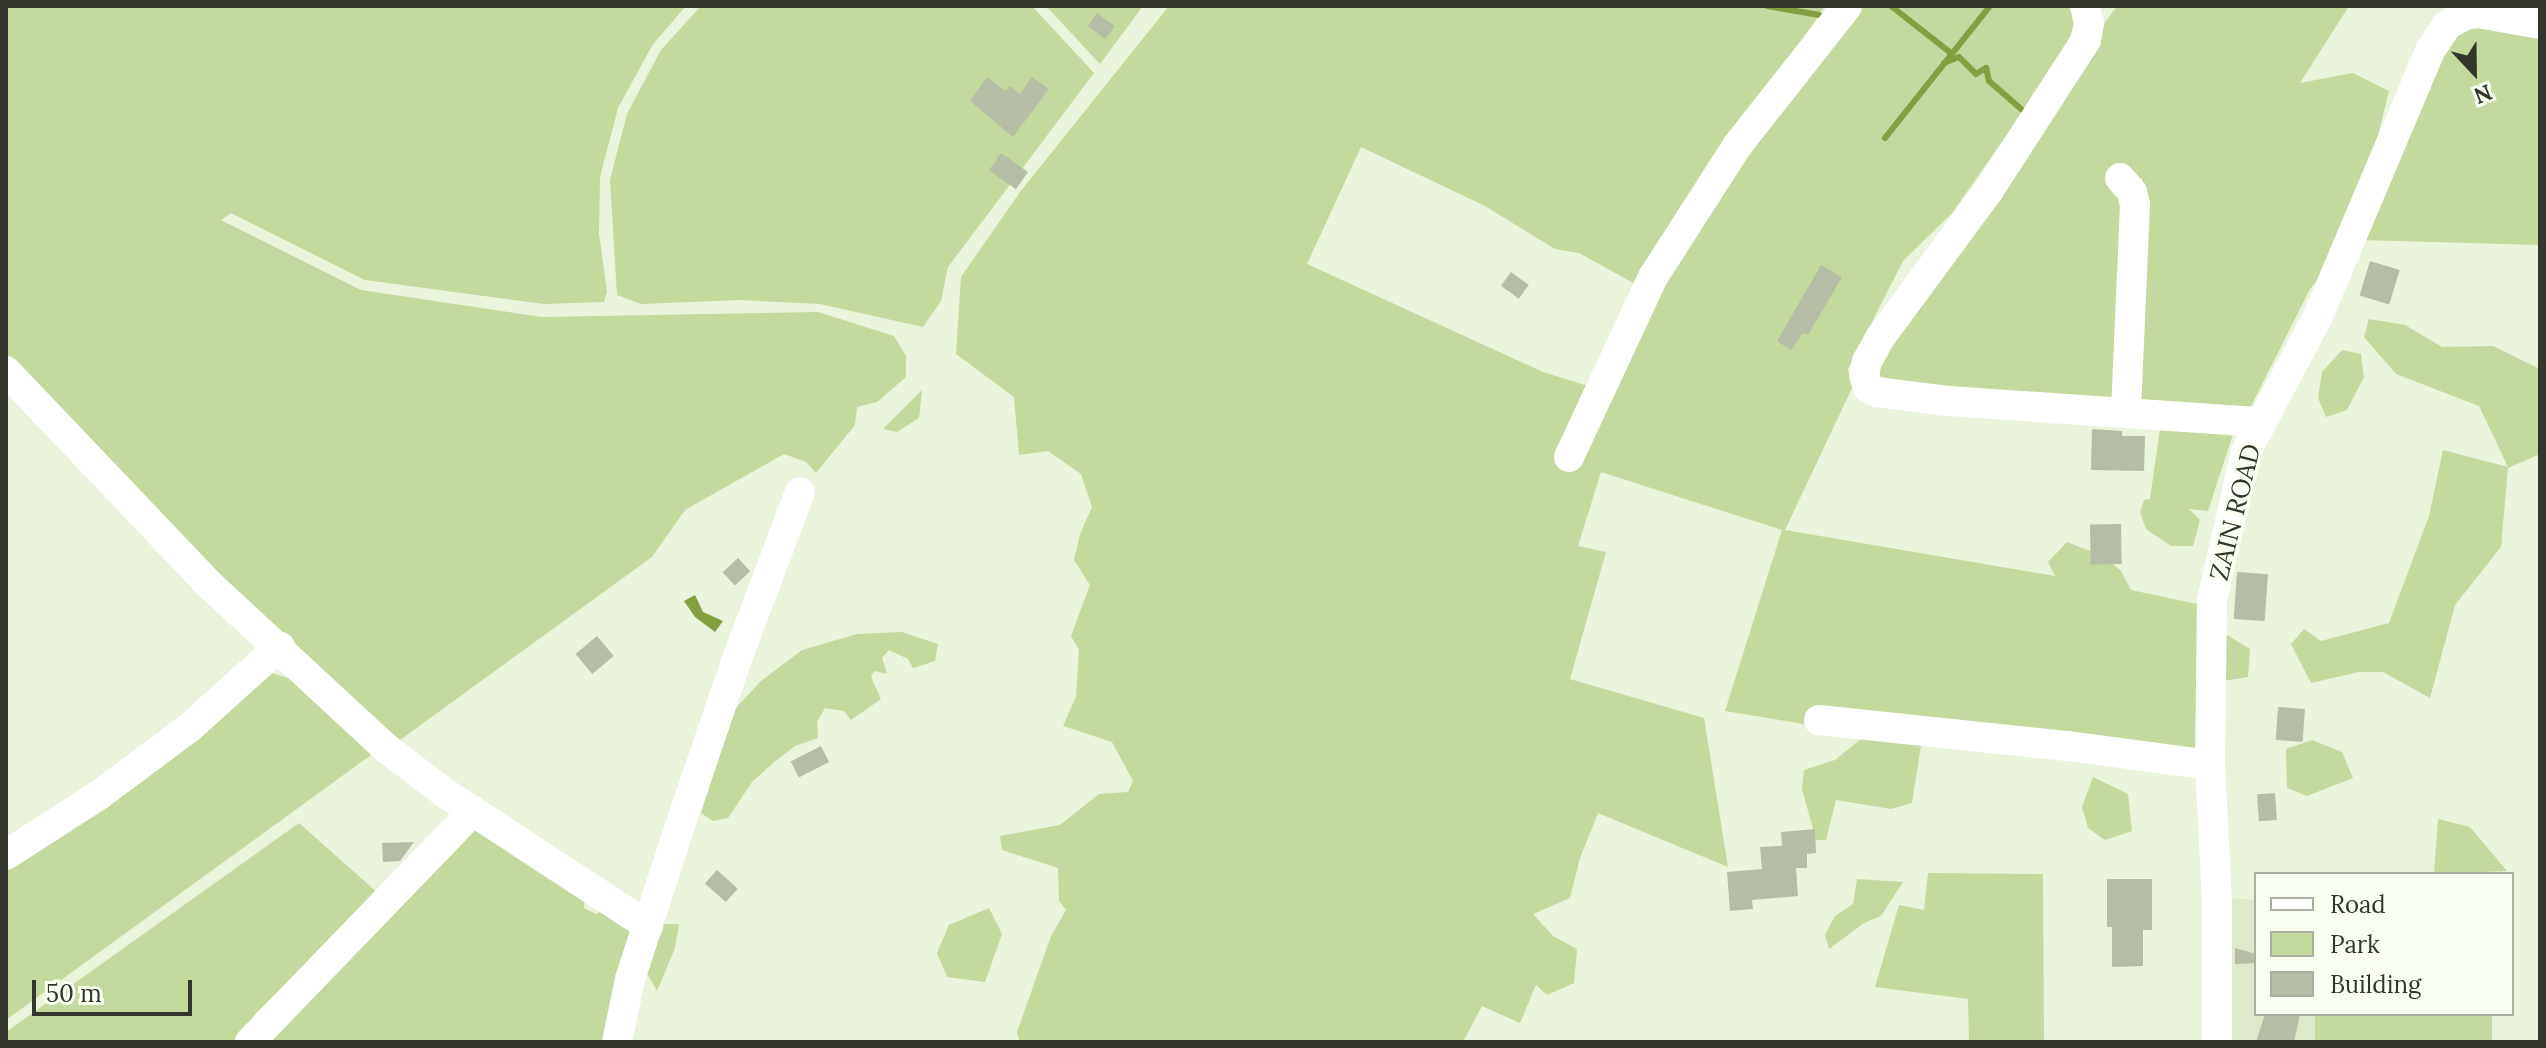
<!DOCTYPE html>
<style>
body{margin:0}
#map{position:relative;width:2546px;height:1048px;overflow:hidden;background:#eaf3dc;font-family:Lora,serif}
div>[style]{position:absolute}
[style*='--x']{left:calc(var(--x)*1px);top:calc(var(--y)*1px);width:calc(var(--w)*1px);rotate:calc(var(--a)*1deg)}
.built>*{inset:0;background:#dee9cb}
.green>*{inset:0;background:#c3d99d;transform-origin:0 0}
.water>*{inset:0;background:#82a040}
.stream>*{height:6px;margin:-3px;padding:0 3px;transform-origin:3px;border-radius:3px;background:#82a040}
.building>*{inset:0;background:#b5bda7;transform-origin:0 0}
.minor>*{height:30px;margin:-15px;padding:0 15px;transform-origin:15px;border-radius:15px;background:#fff}
span{translate:-50% -50%;white-space:nowrap;text-align:center;line-height:1.15;-webkit-text-stroke:7px #f9fff1;paint-order:stroke}
.street-label{font-size:26px;color:#32362d}
.frame{position:absolute;inset:0;border:8px solid #32362d;pointer-events:none}
.legend{position:absolute;left:2254px;top:872px;width:260px;height:144px;box-sizing:border-box;background:#f9fff1;border:2px solid #a9afa3;margin:0;padding:10px 14px;list-style:none;font-size:24px;color:#32362d}
.legend li{display:flex;align-items:center;gap:16px;height:40px}
.legend b{width:40px;border:2px solid #a9afa3}
.north{position:absolute;left:2434px;top:32px;width:80px;height:80px;-webkit-text-stroke:6px #f9fff1;paint-order:stroke;rotate:158deg;font-size:22px;font-weight:700;line-height:32px;text-align:center;color:#32362d}
.north::after{content:'';display:block;margin:auto;width:28px;height:36px;background:#32362d;clip-path:polygon(50% 0,100% 100%,50% 72%,0 100%)}
.scale{position:absolute;left:32px;top:980px;width:160px;height:36px;box-sizing:border-box;border:4px solid #32362d;border-top:0;padding-left:10px;font-size:24px;line-height:28px;white-space:nowrap;color:#32362d;-webkit-text-stroke:6px #f9fff1;paint-order:stroke}
</style>
<div id="map">
<div class="built">
<div style="clip-path:polygon(2217px 897px,2256px 900px,2256px 1014px,2340px 1014px,2329px 1042px,2221px 1042px)"></div>
</div>
<div class="green">
<div style="clip-path:polygon(6px 6px,686px 6px,653px 44px,618px 108px,600px 177px,599px 234px,607px 292px,604px 302px,544px 304px,365px 280px,231px 213px,221px 220px,361px 290px,542px 317px,818px 312px,894px 336px,906px 356px,906px 377px,877px 402px,857px 407px,855px 425px,816px 473px,806px 462px,784px 454px,685px 510px,652px 557px,400px 740px,284px 643px,6px 361px)"></div>
<div style="clip-path:polygon(701px 6px,1032px 6px,1094px 73px,948px 267px,941px 301px,923px 327px,820px 304px,739px 300px,641px 304px,617px 295px,610px 180px,627px 114px,661px 50px)"></div>
<div style="clip-path:polygon(1046px 6px,1143px 6px,1100px 64px)"></div>
<div style="clip-path:polygon(1169px 6px,1825px 6px,1637px 285px,1579px 253px,1555px 249px,1485px 206px,1361px 147px,1307px 264px,1543px 372px,1607px 392px,1707px 208px,1854px 6px,2068px 6px,2075px 18px,2067px 49px,1952px 213px,1903px 261px,1848px 369px,1852px 388px,1785px 530px,2055px 576px,2048px 562px,2067px 542px,2103px 556px,2121px 571px,2131px 590px,2197px 604px,2196px 752px,1810px 725px,1725px 711px,1782px 530px,1601px 472px,1578px 546px,1606px 552px,1570px 679px,1704px 718px,1728px 867px,1598px 813px,1580px 858px,1570px 898px,1533px 914px,1553px 936px,1577px 949px,1574px 983px,1547px 995px,1536px 985px,1520px 1023px,1482px 1006px,1463px 1042px,1020px 1042px,1017px 1032px,1051px 936px,1066px 910px,1059px 901px,1058px 868px,1002px 850px,1000px 836px,1060px 825px,1099px 794px,1128px 792px,1133px 781px,1112px 742px,1063px 726px,1076px 697px,1079px 650px,1071px 636px,1090px 585px,1074px 560px,1080px 534px,1092px 507px,1081px 474px,1048px 451px,1019px 455px,1014px 397px,956px 354px,961px 277px,1020px 192px)"></div>
<div style="clip-path:polygon(2117px 6px,2349px 6px,2300px 83px,2353px 73px,2389px 91px,2352px 241px,2310px 289px,2247px 414px,2133px 407px,2142px 177px,2127px 201px,2125px 397px,2110px 404px,1873px 386px,1901px 305px)"></div>
<div style="clip-path:polygon(2467px 20px,2540px 31px,2540px 245px,2360px 240px,2418px 61px)"></div>
<div style="clip-path:polygon(2369px 319px,2405px 325px,2442px 347px,2493px 346px,2540px 369px,2540px 454px,2508px 468px,2501px 547px,2455px 605px,2430px 698px,2383px 672px,2359px 672px,2311px 683px,2291px 644px,2304px 629px,2321px 641px,2389px 623px,2429px 516px,2443px 450px,2508px 467px,2479px 406px,2396px 374px,2364px 337px)"></div>
<div style="clip-path:polygon(2342px 350px,2361px 354px,2364px 377px,2347px 410px,2326px 417px,2318px 398px,2322px 372px)"></div>
<div style="clip-path:polygon(922px 390px,919px 418px,897px 432px,883px 429px)"></div>
<div style="clip-path:polygon(2161px 422px,2234px 431px,2208px 511px,2189px 509px,2200px 520px,2193px 546px,2171px 546px,2146px 529px,2140px 512px,2144px 500px,2150px 499px)"></div>
<div style="clip-path:polygon(2214px 627px,2250px 649px,2248px 677px,2211px 683px)"></div>
<div style="clip-path:polygon(902px 632px,938px 644px,935px 661px,913px 668px,908px 659px,889px 650px,882px 658px,887px 674px,874px 671px,871px 677px,881px 699px,851px 720px,844px 711px,825px 708px,817px 722px,818px 738px,795px 746px,773px 763px,752px 782px,728px 818px,713px 821px,701px 813px,735px 709px,761px 681px,802px 650px,857px 634px)"></div>
<div style="clip-path:polygon(271px 673px,295px 680px,382px 747px,6px 1020px,6px 866px)"></div>
<div style="clip-path:polygon(1876px 727px,1922px 739px,1912px 803px,1891px 809px,1836px 800px,1826px 840px,1816px 840px,1802px 789px,1804px 770px,1835px 760px)"></div>
<div style="clip-path:polygon(2312px 740px,2342px 752px,2353px 778px,2307px 796px,2287px 788px,2286px 749px)"></div>
<div style="clip-path:polygon(2093px 777px,2128px 794px,2132px 831px,2105px 840px,2088px 828px,2082px 807px)"></div>
<div style="clip-path:polygon(480px 819px,585px 891px,584px 908px,596px 914px,612px 906px,633px 932px,629px 954px,639px 1010px,620px 1042px,271px 1042px)"></div>
<div style="clip-path:polygon(2438px 819px,2470px 827px,2507px 871px,2434px 874px)"></div>
<div style="clip-path:polygon(299px 823px,379px 894px,256px 1013px,237px 1042px,6px 1042px,6px 1032px)"></div>
<div style="clip-path:polygon(1928px 873px,2043px 874px,2044px 1042px,1969px 1042px,1968px 999px,1875px 987px,1899px 905px,1924px 910px)"></div>
<div style="clip-path:polygon(1857px 879px,1903px 882px,1881px 916px,1864px 923px,1829px 949px,1825px 935px,1835px 916px,1853px 904px)"></div>
<div style="clip-path:polygon(989px 908px,1002px 934px,985px 982px,947px 977px,937px 953px,949px 925px)"></div>
<div style="clip-path:polygon(661px 924px,679px 924px,675px 948px,657px 991px,644px 968px)"></div>
<div style="left:2315px;top:1014px;width:177px;height:28px"></div>
</div>
<div class="water">
<div style="clip-path:polygon(695px 595px,703px 612px,723px 621px,715px 632px,695px 617px,684px 601px)"></div>
</div>
<div class="stream">
<div style="--x:1767;--y:6;--w:53;--a:9.8"></div>
<div style="--x:1891;--y:6;--w:76;--a:38.1"></div>
<div style="--x:1944;--y:63;--w:16;--a:-22"></div>
<div style="--x:1959;--y:57;--w:24;--a:45"></div>
<div style="--x:1976;--y:74;--w:12;--a:-31"></div>
<div style="--x:1986;--y:68;--w:13;--a:77"></div>
<div style="--x:1989;--y:81;--w:43;--a:41.2"></div>
<div style="--x:1885;--y:138;--w:169;--a:-51.5"></div>
</div>
<div class="building">
<div style="left:1097px;top:13px;width:22px;height:16px;rotate:36deg"></div>
<div style="clip-path:polygon(987px 77px,1006px 91px,1010px 86px,1020px 94px,1032px 77px,1049px 89px,1013px 137px,970px 101px)"></div>
<div style="left:1001px;top:153px;width:33px;height:21px;rotate:35deg"></div>
<div style="left:2370px;top:261px;width:31px;height:36px;rotate:17deg"></div>
<div style="clip-path:polygon(1821px 265px,1842px 277px,1808px 335px,1803px 333px,1791px 350px,1777px 341px)"></div>
<div style="left:1511px;top:272px;width:22px;height:17px;rotate:36deg"></div>
<div style="clip-path:polygon(2092px 429px,2122px 431px,2122px 436px,2145px 436px,2144px 471px,2091px 470px)"></div>
<div style="left:2121px;top:524px;width:40px;height:31px;rotate:89deg"></div>
<div style="left:738px;top:558px;width:18px;height:21px;rotate:47deg"></div>
<div style="left:2237px;top:572px;width:31px;height:47px;rotate:4deg"></div>
<div style="left:597px;top:636px;width:26px;height:28px;rotate:50deg"></div>
<div style="left:2278px;top:707px;width:27px;height:33px;rotate:4deg"></div>
<div style="left:821px;top:746px;width:18px;height:34px;rotate:63deg"></div>
<div style="left:2275px;top:793px;width:27px;height:18px;rotate:86deg"></div>
<div style="clip-path:polygon(1815px 829px,1816px 853px,1807px 854px,1807px 868px,1796px 868px,1798px 896px,1752px 900px,1753px 909px,1730px 911px,1727px 872px,1762px 869px,1760px 847px,1782px 846px,1781px 832px)"></div>
<div style="clip-path:polygon(414px 842px,400px 861px,383px 862px,382px 843px)"></div>
<div style="left:717px;top:870px;width:28px;height:18px;rotate:42deg"></div>
<div style="clip-path:polygon(2107px 879px,2152px 879px,2152px 930px,2143px 930px,2143px 966px,2112px 967px,2112px 927px,2107px 927px)"></div>
<div style="clip-path:polygon(2235px 948px,2256px 954px,2256px 963px,2235px 964px)"></div>
<div style="clip-path:polygon(2265px 1014px,2300px 1014px,2294px 1042px,2256px 1042px)"></div>
</div>
<div class="minor">
<div style="--x:2085;--y:6;--w:17;--a:77"></div>
<div style="--x:2089;--y:23;--w:17;--a:100"></div>
<div style="--x:2086;--y:40;--w:179;--a:122.9"></div>
<div style="--x:1989;--y:190;--w:184;--a:126.4"></div>
<div style="--x:1880;--y:338;--w:26;--a:119"></div>
<div style="--x:1867;--y:361;--w:14;--a:102"></div>
<div style="--x:1864;--y:375;--w:13;--a:72"></div>
<div style="--x:1868;--y:387;--w:9;--a:32"></div>
<div style="--x:1876;--y:392;--w:74;--a:7"></div>
<div style="--x:1949;--y:401;--w:311;--a:3.9"></div>
<div style="--x:2120;--y:178;--w:18;--a:49"></div>
<div style="--x:2132;--y:192;--w:13;--a:77"></div>
<div style="--x:2135;--y:205;--w:208;--a:92.5"></div>
<div style="--x:6;--y:371;--w:298;--a:46.4"></div>
<div style="--x:212;--y:587;--w:238;--a:42.8"></div>
<div style="--x:387;--y:749;--w:73;--a:37.2"></div>
<div style="--x:445;--y:793;--w:243;--a:33.2"></div>
<div style="--x:1569;--y:457;--w:199;--a:-65"></div>
<div style="--x:1653;--y:277;--w:156;--a:-57.3"></div>
<div style="--x:1737;--y:146;--w:178;--a:-51.8"></div>
<div style="--x:1819;--y:720;--w:250;--a:6"></div>
<div style="--x:2068;--y:746;--w:143;--a:7.6"></div>
<div style="--x:6;--y:855;--w:111;--a:-32.8"></div>
<div style="--x:99;--y:795;--w:112;--a:-36.7"></div>
<div style="--x:189;--y:728;--w:122;--a:-42"></div>
<div style="--x:250;--y:1042;--w:321;--a:-46"></div>
<div style="--x:617;--y:1042;--w:64;--a:-78.3"></div>
<div style="--x:630;--y:979;--w:180;--a:-71.9"></div>
<div style="--x:686;--y:808;--w:161;--a:-71.1"></div>
<div style="--x:738;--y:656;--w:175;--a:-69.3"></div>
<div style="--x:2217;--y:1042;--w:141;--a:-90"></div>
<div style="--x:2217;--y:901;--w:136;--a:-92.9"></div>
<div style="--x:2210;--y:765;--w:165;--a:-89.3"></div>
<div style="--x:2212;--y:600;--w:152;--a:-77.1"></div>
<div style="--x:2246;--y:452;--w:154;--a:-62.1"></div>
<div style="--x:2318;--y:316;--w:290;--a:-67.1"></div>
<div style="--x:2431;--y:49;--w:29;--a:-56"></div>
<div style="--x:2447;--y:25;--w:21;--a:-29"></div>
<div style="--x:2465;--y:15;--w:13;--a:-9"></div>
<div style="--x:2478;--y:13;--w:63;--a:10.1"></div>
</div>
<div class="street-label">
<span style="left:2235px;top:512px;rotate:-76deg">ZAIN ROAD</span>
</div>
<div class="frame"></div>
<ul class="legend">
<li><b style="height:10px;background:#fff"></b>Road</li>
<li><b style="height:22px;background:#c3d99d"></b>Park</li>
<li><b style="height:22px;background:#b5bda7"></b>Building</li>
</ul>
<div class="north">N</div>
<div class="scale">50 m</div>
</div>
